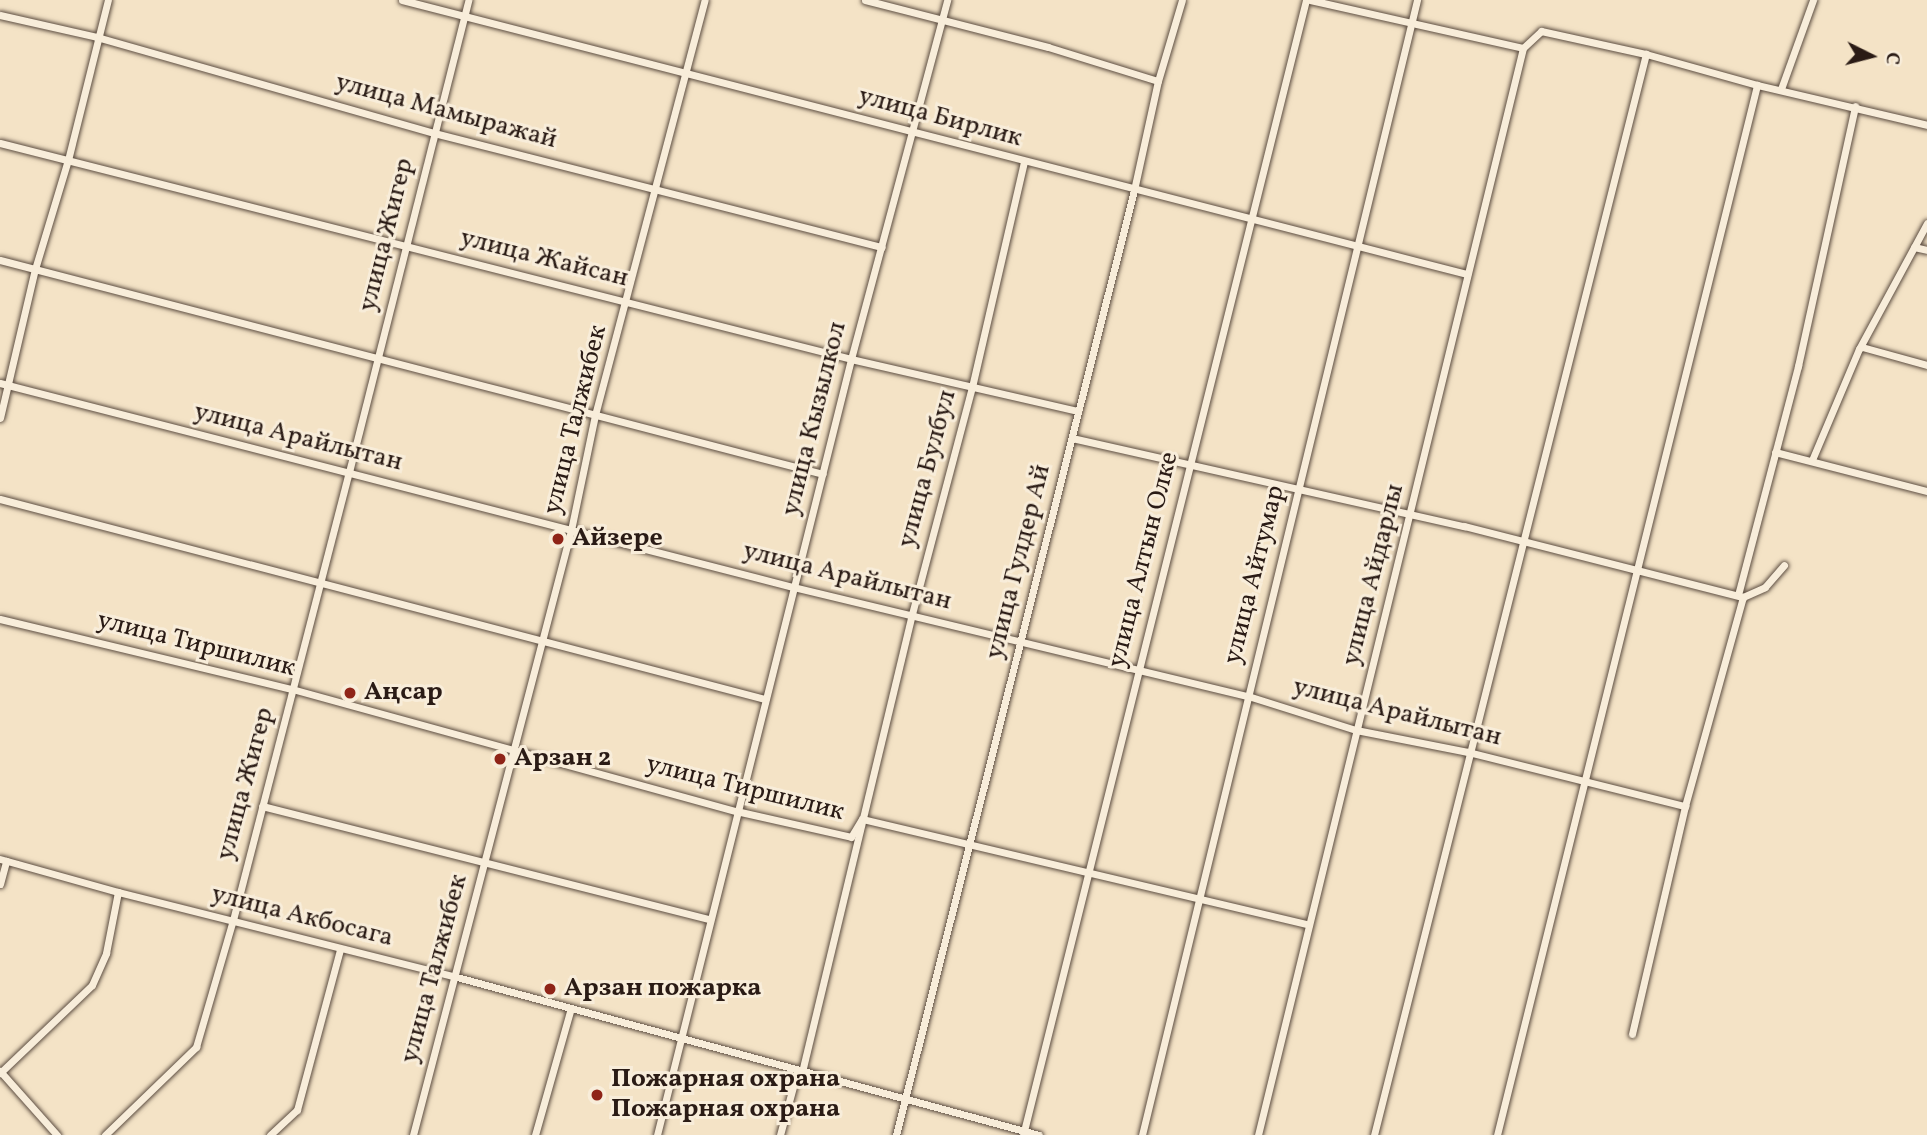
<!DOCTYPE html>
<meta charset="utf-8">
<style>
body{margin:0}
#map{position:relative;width:1927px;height:1135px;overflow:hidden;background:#f4e3c6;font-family:Vollkorn,serif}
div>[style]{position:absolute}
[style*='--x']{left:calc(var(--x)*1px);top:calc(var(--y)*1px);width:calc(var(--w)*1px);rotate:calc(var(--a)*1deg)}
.roads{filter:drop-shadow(0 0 2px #5c4d41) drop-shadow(0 0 2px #5c4d41)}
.street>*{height:7px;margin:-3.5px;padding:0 3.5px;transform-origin:3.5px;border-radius:3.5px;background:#f8edda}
.dots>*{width:19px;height:19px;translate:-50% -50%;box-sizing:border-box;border:4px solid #f8edda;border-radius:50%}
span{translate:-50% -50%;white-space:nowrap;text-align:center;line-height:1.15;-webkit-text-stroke:6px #f8edda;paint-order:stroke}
.street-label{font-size:26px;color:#2a1b15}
.poi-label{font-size:26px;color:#2a1b15;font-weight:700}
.left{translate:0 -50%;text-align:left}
.north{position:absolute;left:1836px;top:21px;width:70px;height:70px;-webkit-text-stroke:5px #f8edda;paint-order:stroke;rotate:96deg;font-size:19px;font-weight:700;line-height:28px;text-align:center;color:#2a1b15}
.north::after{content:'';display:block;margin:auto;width:24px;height:32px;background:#2a1b15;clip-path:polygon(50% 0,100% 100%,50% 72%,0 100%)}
</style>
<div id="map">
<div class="roads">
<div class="street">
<div style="--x:402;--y:0;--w:1100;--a:14.43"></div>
<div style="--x:865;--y:0;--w:189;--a:14.4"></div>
<div style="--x:1048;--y:47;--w:115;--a:17.2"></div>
<div style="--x:1310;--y:0;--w:218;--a:12.7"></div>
<div style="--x:0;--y:15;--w:99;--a:12.8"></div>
<div style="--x:97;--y:37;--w:350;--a:15.9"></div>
<div style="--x:434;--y:133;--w:462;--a:14.3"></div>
<div style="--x:1781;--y:89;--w:95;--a:-70.2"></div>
<div style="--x:0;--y:143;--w:878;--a:14.24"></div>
<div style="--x:851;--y:359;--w:233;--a:12.9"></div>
<div style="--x:1914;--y:247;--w:13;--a:13"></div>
<div style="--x:0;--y:260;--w:850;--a:14.58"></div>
<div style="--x:1862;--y:347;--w:67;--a:15.5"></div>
<div style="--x:0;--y:383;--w:819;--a:14.43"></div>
<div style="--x:793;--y:587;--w:468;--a:13.5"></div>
<div style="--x:1248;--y:696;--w:113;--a:17.5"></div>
<div style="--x:1356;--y:730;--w:114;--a:11.1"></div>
<div style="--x:1468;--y:752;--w:224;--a:14"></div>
<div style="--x:0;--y:418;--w:153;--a:-76.8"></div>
<div style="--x:35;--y:269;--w:114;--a:-73.2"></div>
<div style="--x:68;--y:160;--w:165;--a:-76"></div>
<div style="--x:1072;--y:438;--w:402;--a:12.7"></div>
<div style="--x:1464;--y:526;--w:288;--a:14.3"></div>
<div style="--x:1775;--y:452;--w:157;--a:14.4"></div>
<div style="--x:1812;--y:460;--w:121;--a:-67.1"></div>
<div style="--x:1859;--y:349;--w:143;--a:-61.6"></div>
<div style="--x:0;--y:499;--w:791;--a:14.65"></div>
<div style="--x:1738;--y:595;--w:237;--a:-75.3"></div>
<div style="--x:1798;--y:366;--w:266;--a:-77.6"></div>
<div style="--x:0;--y:619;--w:300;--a:13.5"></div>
<div style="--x:292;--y:689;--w:460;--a:15.4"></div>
<div style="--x:736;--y:811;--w:118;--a:12.7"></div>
<div style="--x:851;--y:837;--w:21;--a:-59"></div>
<div style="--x:862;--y:819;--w:459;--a:13.3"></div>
<div style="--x:262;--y:806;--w:462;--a:14.2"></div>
<div style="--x:0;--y:859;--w:123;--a:15.6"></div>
<div style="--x:118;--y:892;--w:345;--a:14.1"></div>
<div style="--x:453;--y:976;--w:607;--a:15.18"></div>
<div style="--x:0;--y:884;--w:24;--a:-75"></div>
<div style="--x:1632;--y:1034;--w:234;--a:-76.9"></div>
<div style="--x:1685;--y:806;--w:217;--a:-74.5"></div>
<div style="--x:1743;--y:597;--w:24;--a:-24"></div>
<div style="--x:1765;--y:587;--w:29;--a:-49"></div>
<div style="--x:0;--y:1071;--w:86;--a:48.3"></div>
<div style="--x:802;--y:1072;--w:471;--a:-76.5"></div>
<div style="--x:912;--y:614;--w:235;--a:-75.2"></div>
<div style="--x:972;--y:387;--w:232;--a:-77"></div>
<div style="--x:0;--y:1073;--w:127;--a:-43.7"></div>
<div style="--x:92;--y:985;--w:35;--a:-66"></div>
<div style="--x:106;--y:953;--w:62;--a:-78.9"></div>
<div style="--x:105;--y:1135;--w:127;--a:-44"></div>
<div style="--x:196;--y:1047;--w:132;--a:-73.8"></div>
<div style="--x:233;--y:920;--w:463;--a:-75.5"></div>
<div style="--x:349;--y:472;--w:487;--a:-75.8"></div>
<div style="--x:270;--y:1135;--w:37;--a:-43"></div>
<div style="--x:297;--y:1110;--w:167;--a:-75"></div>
<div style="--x:413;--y:1135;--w:625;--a:-75.36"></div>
<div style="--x:571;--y:530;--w:117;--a:-78.2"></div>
<div style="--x:595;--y:415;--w:429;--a:-75.2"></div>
<div style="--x:535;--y:1135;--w:132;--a:-74.2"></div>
<div style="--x:657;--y:1135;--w:800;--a:-75.96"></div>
<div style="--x:851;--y:359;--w:372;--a:-75"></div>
<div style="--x:780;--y:1135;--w:65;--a:-74.9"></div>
<div style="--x:896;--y:1135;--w:975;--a:-75.86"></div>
<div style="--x:1134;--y:190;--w:112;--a:-77.6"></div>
<div style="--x:1158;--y:81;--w:84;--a:-73.5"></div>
<div style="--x:1023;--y:1135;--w:1170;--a:-76"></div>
<div style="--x:1142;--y:1135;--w:1168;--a:-76.38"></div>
<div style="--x:1258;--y:1135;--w:1119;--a:-76.3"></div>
<div style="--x:1523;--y:48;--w:25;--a:-43"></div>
<div style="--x:1541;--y:31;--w:107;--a:12.4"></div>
<div style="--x:1646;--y:54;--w:115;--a:15.6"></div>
<div style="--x:1757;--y:85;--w:175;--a:13.2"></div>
<div style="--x:1374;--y:1135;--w:1115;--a:-75.88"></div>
<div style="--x:1497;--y:1135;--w:1082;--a:-76.09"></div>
</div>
</div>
<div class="dots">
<div style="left:558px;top:539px;background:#8f2418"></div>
<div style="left:350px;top:693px;background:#8f2418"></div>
<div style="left:500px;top:759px;background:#8f2418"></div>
<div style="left:550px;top:989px;background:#8f2418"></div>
<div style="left:597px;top:1095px;background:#8f2418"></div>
</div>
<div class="street-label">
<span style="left:446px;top:112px;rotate:15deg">улица Мамыражай</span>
<span style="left:940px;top:118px;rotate:15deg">улица Бирлик</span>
<span style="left:387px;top:235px;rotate:-76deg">улица Жигер</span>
<span style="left:544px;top:259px;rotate:14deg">улица Жайсан</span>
<span style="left:815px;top:419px;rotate:-76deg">улица Кызылкол</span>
<span style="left:576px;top:420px;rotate:-76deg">улица Талжибек</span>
<span style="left:298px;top:438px;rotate:14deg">улица Арайлытан</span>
<span style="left:928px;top:469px;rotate:-75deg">улица Булбул</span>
<span style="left:1144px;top:560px;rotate:-76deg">улица Алтын Олке</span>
<span style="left:1019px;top:562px;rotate:-76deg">улица Гулдер Ай</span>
<span style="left:1255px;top:575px;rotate:-76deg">улица Айтумар</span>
<span style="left:1374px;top:575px;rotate:-76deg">улица Айдарлы</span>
<span style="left:847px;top:577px;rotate:14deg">улица Арайлытан</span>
<span style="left:196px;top:645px;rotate:14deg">улица Тиршилик</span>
<span style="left:1397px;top:713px;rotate:14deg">улица Арайлытан</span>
<span style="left:246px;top:784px;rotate:-75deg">улица Жигер</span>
<span style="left:745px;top:789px;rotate:14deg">улица Тиршилик</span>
<span style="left:302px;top:917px;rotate:14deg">улица Акбосага</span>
<span style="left:435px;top:969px;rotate:-75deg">улица Талжибек</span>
</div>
<div class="poi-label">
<span class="left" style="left:572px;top:539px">Айзере</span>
<span class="left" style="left:364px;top:693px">Аңсар</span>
<span class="left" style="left:514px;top:759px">Арзан 2</span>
<span class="left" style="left:564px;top:989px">Арзан пожарка</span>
<span class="left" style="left:611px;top:1095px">Пожарная охрана<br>Пожарная охрана</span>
</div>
<div class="north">С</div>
</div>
